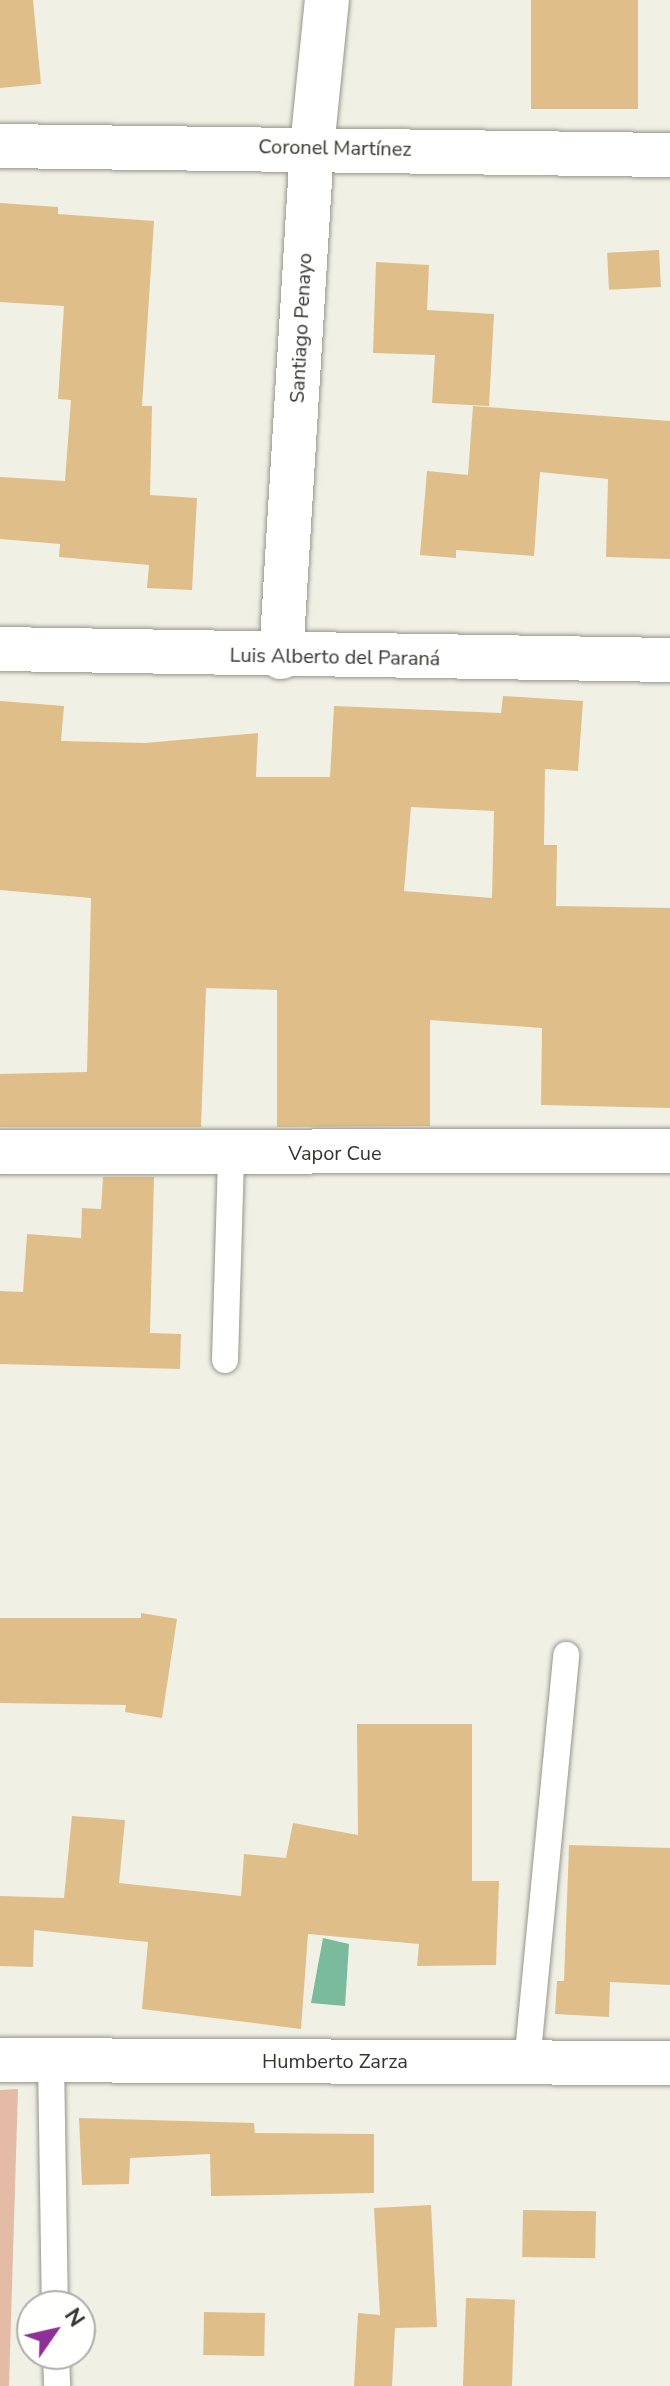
<!DOCTYPE html>
<meta charset="utf-8">
<style>
body{margin:0}
#map{position:relative;width:670px;height:2386px;overflow:hidden;background:#f0f0e5;font-family:"Nunito Sans",sans-serif}
div>[style]{position:absolute}
[style*='--x']{left:calc(var(--x)*1px);top:calc(var(--y)*1px);width:calc(var(--w)*1px);rotate:calc(var(--a)*1deg)}
.green>*{inset:0;background:#e4bba5}
.water>*{inset:0;background:#7bbb9d}
.building>*{inset:0;background:#e0be8a;transform-origin:0 0}
.roads{filter:drop-shadow(0 0 2px #96968c) drop-shadow(0 0 2px #96968c)}
.lane>*{height:26px;margin:-13px;padding:0 13px;transform-origin:13px;border-radius:13px;background:#fff}
.street>*{height:44px;margin:-22px;padding:0 22px;transform-origin:22px;border-radius:22px;background:#fff}
span{translate:-50% -50%;white-space:nowrap;text-align:center;line-height:1.15;-webkit-text-stroke:7px #fffffe;paint-order:stroke}
.street-label{font-size:20px;color:#343430}
.north{position:absolute;left:16px;top:2290px;width:80px;height:80px;box-sizing:border-box;background:#fffffe;border:2px solid #aeaeac;border-radius:50%;rotate:56deg;font-size:22px;font-weight:700;line-height:32px;text-align:center;color:#343430}
.north::after{content:'';display:block;margin:auto;width:28px;height:36px;background:#902f97;clip-path:polygon(50% 0,100% 100%,50% 72%,0 100%)}
</style>
<div id="map">
<div class="green">
<div style="clip-path:polygon(18px 2089px,9px 2386px,0 2386px,0 2090px)"></div>
</div>
<div class="water">
<div style="clip-path:polygon(323px 1938px,349px 1944px,345px 2006px,311px 2003px)"></div>
</div>
<div class="building">
<div style="clip-path:polygon(0 0,33px 0,41px 84px,0 88px)"></div>
<div style="left:531px;top:0;width:107px;height:109px"></div>
<div style="clip-path:polygon(0 203px,58px 207px,58px 214px,154px 221px,142px 406px,152px 406px,150px 495px,197px 498px,192px 590px,147px 588px,149px 565px,59px 557px,60px 544px,0 539px,0 477px,65px 481px,71px 400px,58px 399px,64px 306px,0 302px)"></div>
<div style="left:659px;top:250px;width:37px;height:52px;rotate:87deg"></div>
<div style="clip-path:polygon(376px 262px,429px 265px,427px 310px,494px 314px,489px 406px,432px 403px,435px 355px,373px 353px)"></div>
<div style="clip-path:polygon(473px 406px,670px 421px,670px 559px,606px 557px,608px 479px,540px 472px,534px 556px,456px 550px,456px 558px,420px 555px,427px 471px,468px 475px)"></div>
<div style="clip-path:polygon(evenodd,503px 696px,583px 701px,578px 771px,545px 769px,544px 845px,557px 845px,556px 906px,670px 908px,670px 1108px,541px 1105px,542px 1028px,430px 1020px,430px 1126px,277px 1127px,277px 990px,206px 988px,201px 1127px,0 1127px,0 1074px,87px 1072px,91px 898px,0 890px,0 701px,64px 706px,61px 741px,145px 743px,258px 733px,256px 777px,330px 777px,334px 706px,501px 713px,503px 696px,411px 807px,494px 811px,492px 898px,404px 891px,411px 807px)"></div>
<div style="clip-path:polygon(103px 1177px,154px 1177px,150px 1333px,181px 1334px,180px 1369px,0 1364px,0 1291px,23px 1292px,27px 1234px,81px 1238px,82px 1208px,101px 1209px)"></div>
<div style="clip-path:polygon(141px 1613px,177px 1619px,162px 1718px,125px 1712px,126px 1705px,0 1703px,0 1618px,141px 1618px)"></div>
<div style="clip-path:polygon(357px 1724px,472px 1724px,472px 1881px,499px 1881px,496px 1965px,417px 1966px,419px 1944px,308px 1934px,301px 2029px,142px 2009px,148px 1942px,34px 1930px,33px 1967px,0 1966px,0 1896px,64px 1898px,72px 1816px,125px 1820px,119px 1883px,241px 1896px,244px 1854px,286px 1858px,293px 1823px,358px 1835px)"></div>
<div style="clip-path:polygon(569px 1845px,670px 1848px,670px 1985px,610px 1982px,609px 2017px,555px 2014px,557px 1981px,564px 1981px)"></div>
<div style="clip-path:polygon(79px 2118px,254px 2123px,255px 2133px,374px 2134px,374px 2193px,211px 2196px,210px 2154px,130px 2158px,129px 2184px,82px 2185px)"></div>
<div style="clip-path:polygon(431px 2205px,437px 2327px,395px 2328px,392px 2386px,354px 2386px,358px 2313px,380px 2315px,374px 2208px)"></div>
<div style="left:523px;top:2210px;width:73px;height:47px;rotate:1deg"></div>
<div style="left:466px;top:2298px;width:49px;height:88px;rotate:2deg"></div>
<div style="left:204px;top:2312px;width:61px;height:43px;rotate:1deg"></div>
</div>
<div class="roads">
<div class="lane">
<div style="--x:225;--y:1360;--w:206;--a:-88.3"></div>
<div style="--x:51;--y:2059;--w:247;--a:89.1"></div>
<div style="--x:527;--y:2063;--w:410;--a:-84.5"></div>
<div style="--x:56;--y:2354;--w:32;--a:88"></div>
</div>
<div class="street">
<div style="--x:0;--y:146;--w:670;--a:0.77"></div>
<div style="--x:0;--y:649;--w:670;--a:0.94"></div>
<div style="--x:281;--y:657;--w:511;--a:-86.52"></div>
<div style="--x:312;--y:147;--w:148;--a:-84.2"></div>
<div style="--x:0;--y:1152;--w:670;--a:-0.09"></div>
<div style="--x:0;--y:2060;--w:670;--a:0.26"></div>
</div>
</div>
<div class="street-label">
<span style="left:335px;top:148px;rotate:1deg">Coronel Martínez</span>
<span style="left:301px;top:328px;rotate:-87deg">Santiago Penayo</span>
<span style="left:335px;top:657px;rotate:1deg">Luis Alberto del Paraná</span>
<span style="left:335px;top:1153px">Vapor Cue</span>
<span style="left:335px;top:2061px">Humberto Zarza</span>
</div>
<div class="north">N</div>
</div>
